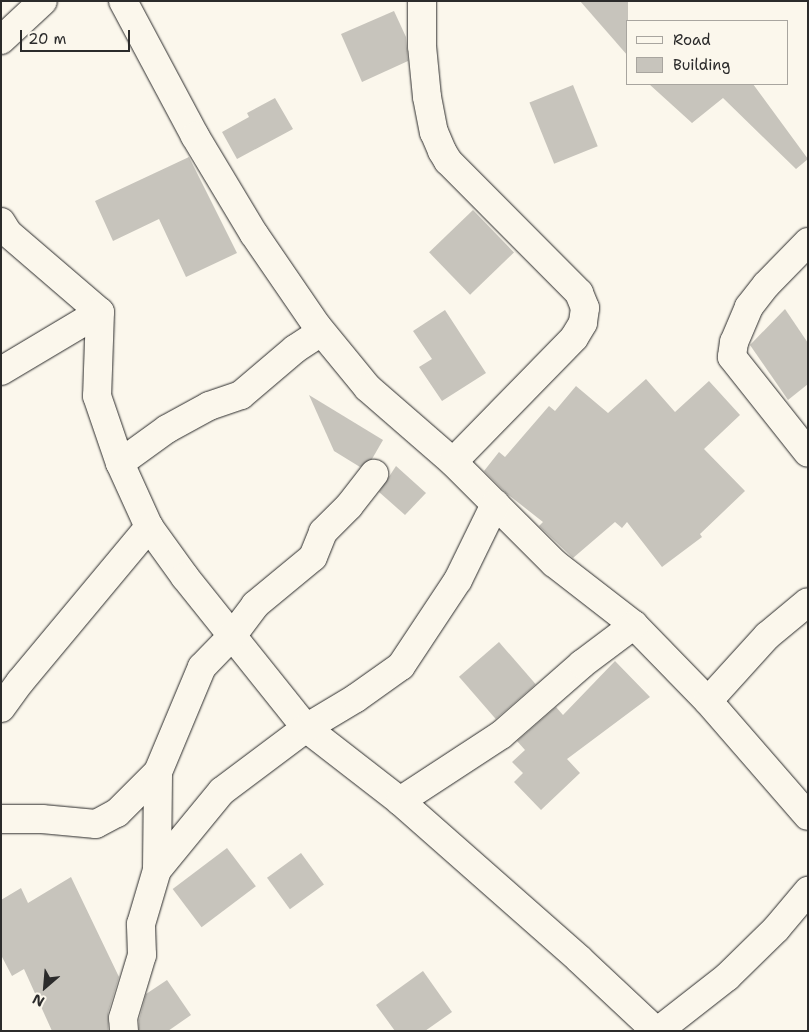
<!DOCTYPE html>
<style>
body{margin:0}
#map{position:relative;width:809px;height:1032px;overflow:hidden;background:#fbf7ec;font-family:"Shantell Sans",sans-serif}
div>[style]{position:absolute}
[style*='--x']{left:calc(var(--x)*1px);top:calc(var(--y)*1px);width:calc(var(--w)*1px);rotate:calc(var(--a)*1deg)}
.building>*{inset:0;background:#c7c4bc;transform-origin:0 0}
.roads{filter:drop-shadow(0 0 1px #2b2b2b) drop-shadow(0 0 1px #2b2b2b)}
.minor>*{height:28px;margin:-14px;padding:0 14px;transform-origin:14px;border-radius:14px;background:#fbf7ec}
span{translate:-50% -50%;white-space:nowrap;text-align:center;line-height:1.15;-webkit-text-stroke:4.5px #fbf7ec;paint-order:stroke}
.frame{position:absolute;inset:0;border:2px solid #2b2b2b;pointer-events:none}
.legend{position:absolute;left:626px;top:20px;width:162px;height:65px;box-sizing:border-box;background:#fbf7ec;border:1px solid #a8a59f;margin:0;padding:6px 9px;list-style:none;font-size:15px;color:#2b2b2b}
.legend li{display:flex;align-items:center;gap:10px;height:25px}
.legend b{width:25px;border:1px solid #a8a59f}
.north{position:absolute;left:20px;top:962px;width:50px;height:50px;-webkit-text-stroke:4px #fbf7ec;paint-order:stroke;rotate:207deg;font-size:14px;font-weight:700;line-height:20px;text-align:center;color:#2b2b2b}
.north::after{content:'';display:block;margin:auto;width:18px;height:22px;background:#2b2b2b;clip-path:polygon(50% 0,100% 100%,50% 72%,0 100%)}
.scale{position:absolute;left:20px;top:30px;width:110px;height:22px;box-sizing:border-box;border:2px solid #2b2b2b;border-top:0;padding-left:6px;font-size:15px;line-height:18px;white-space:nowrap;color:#2b2b2b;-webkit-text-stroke:4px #fbf7ec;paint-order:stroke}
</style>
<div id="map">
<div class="building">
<div style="clip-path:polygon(580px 1px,628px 1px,628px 56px)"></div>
<div style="clip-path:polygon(394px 11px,406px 37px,408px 61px,362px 82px,341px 34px)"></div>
<div style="clip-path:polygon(649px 84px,753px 84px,808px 159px,796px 169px,723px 98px,692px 123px)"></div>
<div style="left:573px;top:85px;width:66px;height:47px;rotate:68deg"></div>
<div style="clip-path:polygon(275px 98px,293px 129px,237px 159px,222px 132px,249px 117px,247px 113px)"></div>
<div style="clip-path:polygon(189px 157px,237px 253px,186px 277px,159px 219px,113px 241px,95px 201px)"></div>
<div style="left:473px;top:210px;width:59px;height:61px;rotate:46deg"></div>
<div style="clip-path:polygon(785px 309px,808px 343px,808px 384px,788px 400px,750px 345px)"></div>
<div style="clip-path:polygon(445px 310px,486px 373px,442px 401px,419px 367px,432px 359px,413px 331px)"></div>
<div style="clip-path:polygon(646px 379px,675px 412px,709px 381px,740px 415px,704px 449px,745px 491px,700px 534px,702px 537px,662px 567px,627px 522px,622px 528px,615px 522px,573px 558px,539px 526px,543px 522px,506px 493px,484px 471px,499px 452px,505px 457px,549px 406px,555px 411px,576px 386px,608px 413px)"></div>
<div style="clip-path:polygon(309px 395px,383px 440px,372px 459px,360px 467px,334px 451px)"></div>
<div style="clip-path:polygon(396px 466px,426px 493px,405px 515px,379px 492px)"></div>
<div style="left:499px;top:642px;width:56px;height:53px;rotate:49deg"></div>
<div style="clip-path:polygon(615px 661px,650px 697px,567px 759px,580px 773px,541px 810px,514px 782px,523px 773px,512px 762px,525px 750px,517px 741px,556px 707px,563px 715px)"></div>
<div style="left:227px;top:848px;width:48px;height:68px;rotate:53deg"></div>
<div style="left:301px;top:853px;width:39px;height:42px;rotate:54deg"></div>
<div style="clip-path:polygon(71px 877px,119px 977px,108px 1013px,108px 1031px,52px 1031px,24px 969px,12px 976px,1px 955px,1px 900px,21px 888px,28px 903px)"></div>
<div style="clip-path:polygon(423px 971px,452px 1012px,425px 1031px,395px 1031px,376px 1005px)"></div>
<div style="clip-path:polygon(167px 980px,191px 1015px,168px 1031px,139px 1031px,139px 1020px,146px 994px)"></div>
</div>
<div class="roads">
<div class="minor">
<div style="--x:123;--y:1;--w:153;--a:61.9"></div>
<div style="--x:195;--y:136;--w:114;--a:59"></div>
<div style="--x:254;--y:234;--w:112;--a:55.6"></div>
<div style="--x:317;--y:326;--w:80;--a:50.6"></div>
<div style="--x:368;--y:388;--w:113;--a:41"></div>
<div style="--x:453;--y:462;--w:143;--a:45"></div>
<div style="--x:554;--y:563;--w:101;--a:37.8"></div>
<div style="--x:634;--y:625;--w:106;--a:45.8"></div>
<div style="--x:708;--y:701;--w:152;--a:49"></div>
<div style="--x:422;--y:1;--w:45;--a:90"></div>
<div style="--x:422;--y:46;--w:51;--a:84.4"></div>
<div style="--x:427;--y:97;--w:36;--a:79"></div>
<div style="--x:434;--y:132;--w:21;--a:67"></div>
<div style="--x:442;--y:151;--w:12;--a:59"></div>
<div style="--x:448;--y:161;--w:186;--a:45.2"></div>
<div style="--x:579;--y:293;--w:16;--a:68"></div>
<div style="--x:585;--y:308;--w:15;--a:98"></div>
<div style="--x:583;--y:323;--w:17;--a:121"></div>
<div style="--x:574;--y:338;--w:173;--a:134.3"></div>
<div style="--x:1;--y:40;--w:57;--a:-42.9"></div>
<div style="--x:1;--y:222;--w:13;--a:58"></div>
<div style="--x:8;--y:233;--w:121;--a:40.7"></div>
<div style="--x:100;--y:312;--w:84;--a:92"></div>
<div style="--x:97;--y:396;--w:71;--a:71.1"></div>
<div style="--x:120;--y:463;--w:70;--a:65.6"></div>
<div style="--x:149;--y:527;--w:62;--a:54.2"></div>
<div style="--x:185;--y:577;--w:193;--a:51.3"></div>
<div style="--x:306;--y:728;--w:119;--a:37.8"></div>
<div style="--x:400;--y:801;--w:239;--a:41.4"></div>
<div style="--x:579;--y:959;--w:105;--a:43.1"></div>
<div style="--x:808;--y:242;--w:60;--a:134.3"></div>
<div style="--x:766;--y:285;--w:28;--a:128"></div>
<div style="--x:749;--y:307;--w:38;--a:113"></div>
<div style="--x:734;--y:342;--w:15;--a:98"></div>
<div style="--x:732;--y:357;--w:122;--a:51.6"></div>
<div style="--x:1;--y:371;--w:115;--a:-30.8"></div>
<div style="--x:120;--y:463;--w:58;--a:-35.9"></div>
<div style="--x:167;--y:429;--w:48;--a:-28.7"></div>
<div style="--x:209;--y:406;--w:34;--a:-19"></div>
<div style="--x:241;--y:395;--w:71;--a:-40.4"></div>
<div style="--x:295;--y:349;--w:31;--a:-33"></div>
<div style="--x:708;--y:701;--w:88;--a:-47.8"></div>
<div style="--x:767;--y:636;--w:53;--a:-39.7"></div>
<div style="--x:1;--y:708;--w:32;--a:-54"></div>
<div style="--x:20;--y:682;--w:202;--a:-50.2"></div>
<div style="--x:400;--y:801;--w:121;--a:-33.2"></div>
<div style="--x:501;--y:735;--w:108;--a:-41.2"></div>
<div style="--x:582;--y:664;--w:65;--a:-36.9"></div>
<div style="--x:1;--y:819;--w:41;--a:0"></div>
<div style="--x:42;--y:819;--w:54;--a:5.3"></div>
<div style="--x:96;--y:824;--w:24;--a:-28"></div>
<div style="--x:117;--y:813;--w:58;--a:-45"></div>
<div style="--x:158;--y:772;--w:114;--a:-67.3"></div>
<div style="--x:202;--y:667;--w:43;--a:-45.9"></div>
<div style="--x:232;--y:636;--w:39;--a:-53"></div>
<div style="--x:255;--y:605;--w:75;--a:-39.6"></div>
<div style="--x:313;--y:557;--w:27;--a:-68"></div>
<div style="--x:323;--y:532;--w:37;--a:-45"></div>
<div style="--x:349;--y:506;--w:41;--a:-52"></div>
<div style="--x:157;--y:870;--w:98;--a:-89.4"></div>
<div style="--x:124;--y:1031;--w:13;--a:-94"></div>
<div style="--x:123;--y:1018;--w:66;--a:-73.2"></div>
<div style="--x:142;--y:955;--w:31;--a:-92"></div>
<div style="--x:141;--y:924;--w:56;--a:-73.5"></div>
<div style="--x:157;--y:870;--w:102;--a:-50.6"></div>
<div style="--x:222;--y:791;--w:105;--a:-36.9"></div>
<div style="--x:306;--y:728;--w:58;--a:-31"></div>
<div style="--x:356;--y:698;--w:55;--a:-35.4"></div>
<div style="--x:401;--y:666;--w:103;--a:-56.5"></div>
<div style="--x:458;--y:580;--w:85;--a:-64"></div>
<div style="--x:658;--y:1031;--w:88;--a:-38"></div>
<div style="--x:727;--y:977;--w:69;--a:-44.4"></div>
<div style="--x:776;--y:929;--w:50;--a:-49.9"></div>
</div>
</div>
<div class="frame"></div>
<ul class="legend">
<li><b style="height:6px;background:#fbf7ec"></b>Road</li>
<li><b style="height:14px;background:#c7c4bc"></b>Building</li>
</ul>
<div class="north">N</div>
<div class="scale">20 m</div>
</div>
